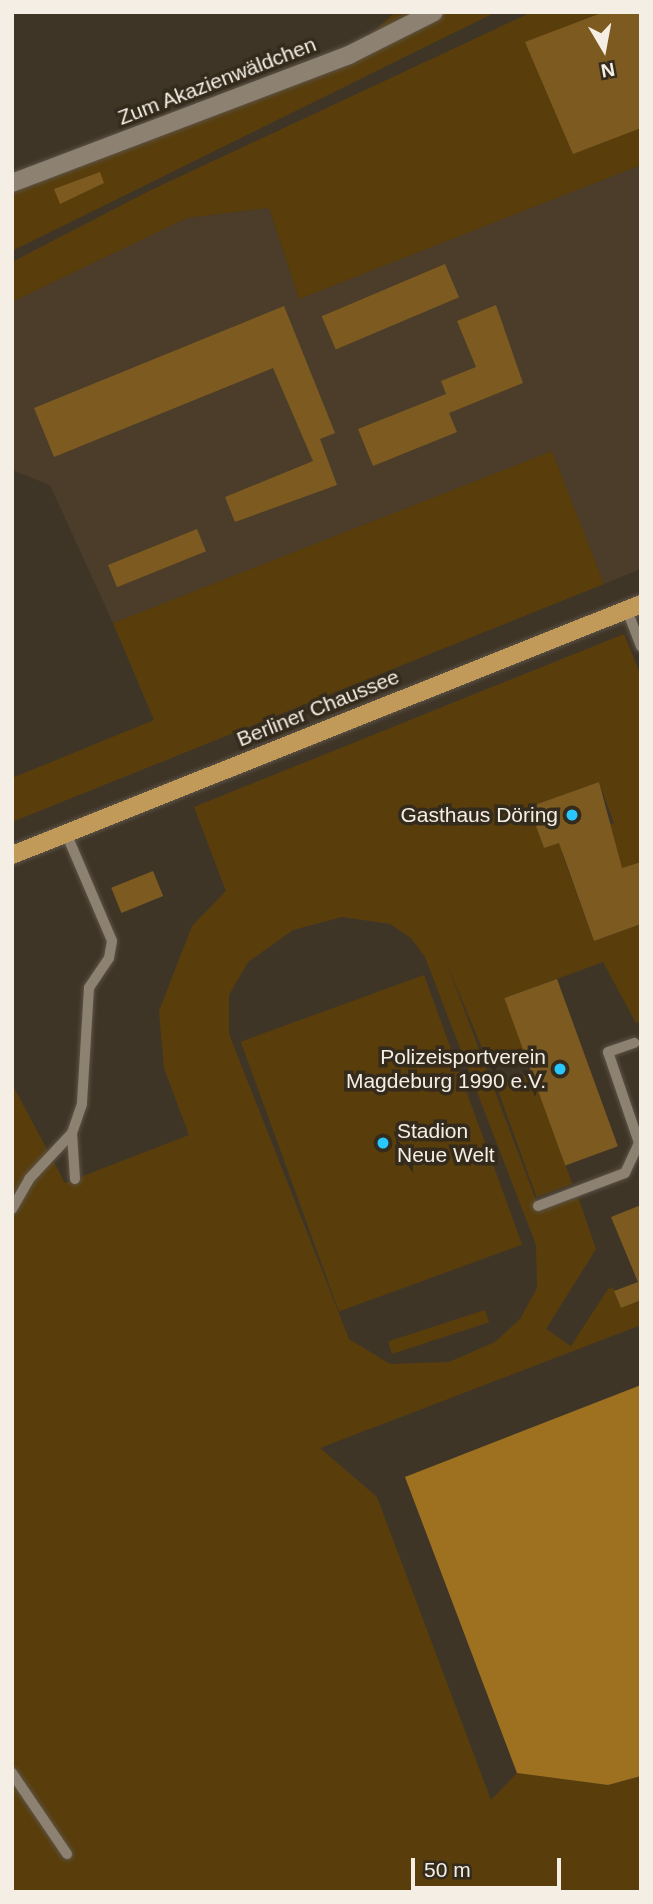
<!DOCTYPE html>
<meta charset="utf-8">
<style>
body{margin:0}
#map{position:relative;width:653px;height:1904px;overflow:hidden;background:#3f3527;font-family:Arial,sans-serif}
div>[style]{position:absolute}
[style*='--x']{left:calc(var(--x)*1px);top:calc(var(--y)*1px);width:calc(var(--w)*1px);rotate:calc(var(--a)*1deg)}
.built>*{inset:0;background:#4b3d29}
.green>*{inset:0;background:#593e0c;transform-origin:0 0}
.water>*{inset:0;background:#9e7120}
.building>*{inset:0;background:#7d5b20;transform-origin:0 0}
.roads{filter:drop-shadow(0 0 2px #5c5347) drop-shadow(0 0 2px #5c5347)}
.service>*{height:10px;margin:-5px;padding:0 5px;transform-origin:5px;border-radius:5px;background:#8d8272}
.minor>*{height:18px;margin:-9px;padding:0 9px;transform-origin:9px;border-radius:9px;background:#8d8272}
.primary>*{height:18px;margin:-9px;padding:0 9px;transform-origin:9px;border-radius:9px;background:#c19959}
.dots>*{width:19px;height:19px;translate:-50% -50%;box-sizing:border-box;border:4px solid #342b1d;border-radius:50%}
span{translate:-50% -50%;white-space:nowrap;text-align:center;line-height:1.15;-webkit-text-stroke:7px #342b1d;paint-order:stroke}
.street-label{font-size:21px;color:#f4eee5}
.poi-label{font-size:21px;color:#f4eee5}
.right{translate:-100% -50%;text-align:right}
.left{translate:0 -50%;text-align:left}
.frame{position:absolute;inset:0;border:14px solid #f4eee5;pointer-events:none}
.north{position:absolute;left:569px;top:14px;width:70px;height:70px;-webkit-text-stroke:5px #342b1d;paint-order:stroke;rotate:170deg;font-size:19px;font-weight:700;line-height:28px;text-align:center;color:#f4eee5}
.north::after{content:'';display:block;margin:auto;width:24px;height:32px;background:#f4eee5;clip-path:polygon(50% 0,100% 100%,50% 72%,0 100%)}
.scale{position:absolute;left:411px;top:1858px;width:150px;height:32px;box-sizing:border-box;border:4px solid #f4eee5;border-top:0;padding-left:9px;font-size:21px;line-height:24px;white-space:nowrap;color:#f4eee5;-webkit-text-stroke:5px #342b1d;paint-order:stroke}
</style>
<div id="map">
<div class="built">
<div style="clip-path:polygon(641px 165px,641px 569px,604px 584px,552px 451px,113px 623px,50px 485px,12px 470px,12px 302px,187px 218px,269px 208px,299px 299px)"></div>
</div>
<div class="green">
<div style="clip-path:polygon(395px 12px,496px 12px,12px 251px,12px 183px,348px 55px)"></div>
<div style="clip-path:polygon(532px 12px,641px 12px,641px 165px,299px 299px,269px 208px,187px 218px,12px 302px,12px 262px,149px 191px)"></div>
<div style="clip-path:polygon(552px 451px,604px 584px,12px 822px,12px 778px,154px 720px,113px 623px)"></div>
<div style="clip-path:polygon(evenodd,624px 634px,641px 676px,641px 862px,622px 868px,562px 853px,594px 941px,641px 924px,641px 1022px,636px 1023px,603px 962px,505px 998px,525px 1054px,490px 1067px,447px 964px,540px 1211px,578px 1197px,596px 1249px,546px 1329px,571px 1346px,608px 1289px,613px 1287px,621px 1308px,638px 1282px,641px 1325px,320px 1448px,377px 1497px,491px 1800px,517px 1773px,608px 1785px,641px 1776px,641px 1892px,12px 1892px,12px 1084px,65px 1183px,189px 1135px,164px 1068px,159px 1011px,192px 926px,226px 891px,194px 807px,624px 634px,599px 782px,614px 823px,544px 848px,529px 807px,599px 782px,624px 634px,342px 917px,390px 924px,411px 938px,425px 957px,536px 1245px,537px 1288px,520px 1319px,495px 1342px,449px 1362px,390px 1364px,349px 1339px,229px 1034px,229px 995px,248px 962px,293px 930px,342px 917px)"></div>
<div style="left:424px;top:975px;width:287px;height:195px;rotate:70deg"></div>
<div style="left:532px;top:1073px;width:118px;height:38px;rotate:70deg"></div>
<div style="left:485px;top:1310px;width:13px;height:102px;rotate:72deg"></div>
</div>
<div class="water">
<div style="clip-path:polygon(641px 1385px,641px 1776px,608px 1785px,517px 1773px,405px 1477px)"></div>
</div>
<div class="building">
<div style="clip-path:polygon(604px 12px,641px 12px,641px 128px,573px 154px,525px 42px)"></div>
<div style="clip-path:polygon(100px 172px,104px 183px,60px 204px,54px 189px)"></div>
<div style="left:445px;top:264px;width:36px;height:134px;rotate:67deg"></div>
<div style="clip-path:polygon(496px 305px,523px 383px,449px 413px,457px 432px,373px 466px,358px 429px,446px 394px,441px 381px,476px 367px,457px 321px)"></div>
<div style="clip-path:polygon(284px 306px,335px 433px,320px 439px,337px 485px,235px 522px,225px 497px,313px 461px,273px 368px,54px 457px,34px 408px)"></div>
<div style="left:197px;top:529px;width:24px;height:96px;rotate:68deg"></div>
<div style="clip-path:polygon(599px 782px,622px 868px,641px 862px,641px 924px,594px 941px,559px 843px,544px 848px,529px 807px)"></div>
<div style="left:153px;top:871px;width:27px;height:45px;rotate:68deg"></div>
<div style="left:557px;top:979px;width:178px;height:56px;rotate:70deg"></div>
<div style="clip-path:polygon(641px 1205px,641px 1300px,621px 1308px,614px 1291px,638px 1282px,611px 1217px)"></div>
</div>
<div class="roads">
<div class="service">
<div style="--x:627;--y:610;--w:39;--a:69"></div>
<div style="--x:66;--y:833;--w:117;--a:66.9"></div>
<div style="--x:112;--y:941;--w:17;--a:100"></div>
<div style="--x:109;--y:958;--w:36;--a:124"></div>
<div style="--x:89;--y:988;--w:116;--a:93.5"></div>
<div style="--x:82;--y:1104;--w:31;--a:109"></div>
<div style="--x:72;--y:1133;--w:46;--a:86.3"></div>
<div style="--x:538;--y:1206;--w:93;--a:-20.8"></div>
<div style="--x:625;--y:1173;--w:33;--a:-65"></div>
<div style="--x:639;--y:1143;--w:96;--a:-108.8"></div>
<div style="--x:608;--y:1052;--w:28;--a:-19"></div>
<div style="--x:12;--y:1209;--w:34;--a:-60"></div>
<div style="--x:29;--y:1179;--w:63;--a:-46.9"></div>
<div style="--x:12;--y:1773;--w:98;--a:55.8"></div>
</div>
<div class="minor">
<div style="--x:12;--y:183;--w:360;--a:-20.8"></div>
<div style="--x:349;--y:55;--w:95;--a:-26.8"></div>
</div>
<div class="primary">
<div style="--x:12;--y:855;--w:677;--a:-21.75"></div>
</div>
</div>
<div class="dots">
<div style="left:572px;top:815px;background:#28c8ff"></div>
<div style="left:560px;top:1069px;background:#28c8ff"></div>
<div style="left:383px;top:1143px;background:#28c8ff"></div>
</div>
<div class="street-label">
<span style="left:217px;top:81px;rotate:-21deg">Zum Akazienwäldchen</span>
<span style="left:318px;top:708px;rotate:-22deg">Berliner Chaussee</span>
</div>
<div class="poi-label">
<span class="right" style="left:558px;top:815px">Gasthaus Döring</span>
<span class="right" style="left:546px;top:1069px">Polizeisportverein<br>Magdeburg 1990 e.V.</span>
<span class="left" style="left:397px;top:1143px">Stadion<br>Neue Welt</span>
</div>
<div class="frame"></div>
<div class="north">N</div>
<div class="scale">50 m</div>
</div>
